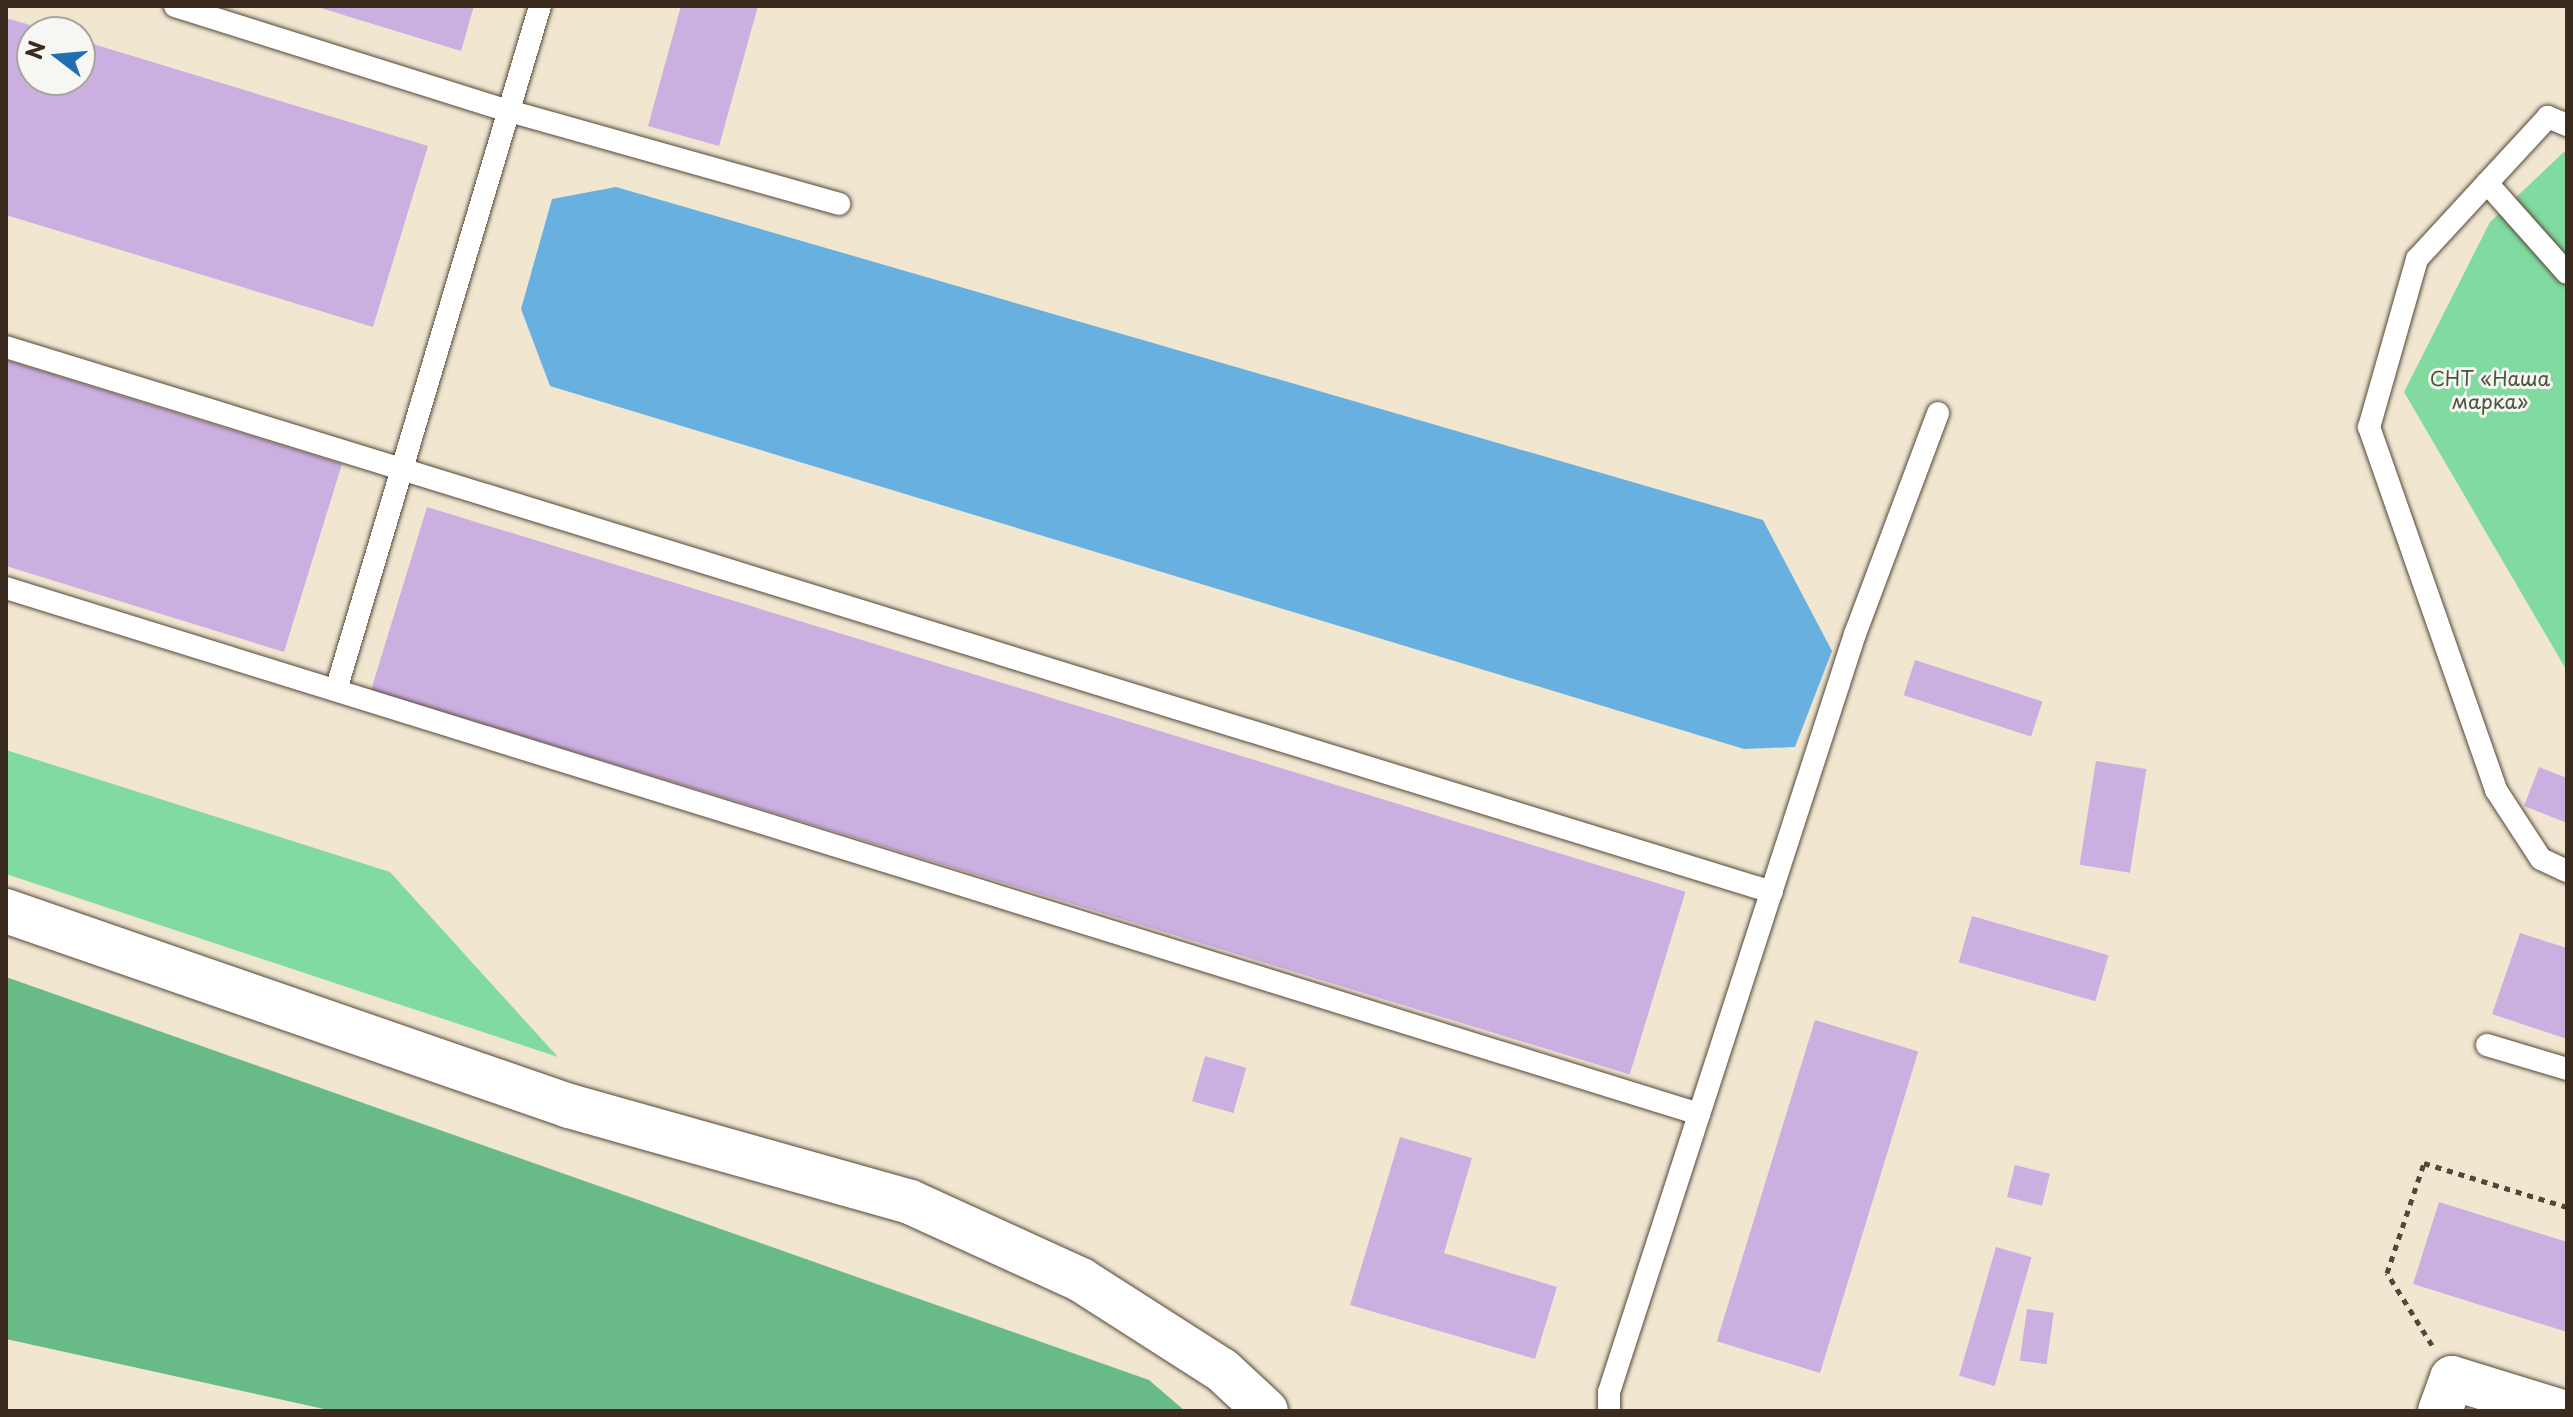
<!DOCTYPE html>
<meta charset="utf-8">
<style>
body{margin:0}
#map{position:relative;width:2573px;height:1417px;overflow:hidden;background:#f1e7d1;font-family:"Playpen Sans",sans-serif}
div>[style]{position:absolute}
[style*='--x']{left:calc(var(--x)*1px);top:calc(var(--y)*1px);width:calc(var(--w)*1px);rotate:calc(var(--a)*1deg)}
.green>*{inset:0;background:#81da9f}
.forest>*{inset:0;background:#68ba86}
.water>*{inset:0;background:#67b0df}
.building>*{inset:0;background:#cbafe0;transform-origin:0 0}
.path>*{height:5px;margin-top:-2.5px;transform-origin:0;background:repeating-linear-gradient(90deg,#564639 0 6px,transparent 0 12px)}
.roads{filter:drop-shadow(0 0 2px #564639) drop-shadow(0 0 2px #564639)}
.lane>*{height:22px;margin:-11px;padding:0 11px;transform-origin:11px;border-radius:11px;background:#fff}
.street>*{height:44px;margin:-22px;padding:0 22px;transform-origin:22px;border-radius:22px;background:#fff}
span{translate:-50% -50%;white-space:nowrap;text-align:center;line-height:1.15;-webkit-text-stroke:6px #f6f6f2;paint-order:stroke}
.park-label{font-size:20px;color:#4c563e}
.frame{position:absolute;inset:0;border:8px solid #3b2a1e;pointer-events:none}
.north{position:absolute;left:16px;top:16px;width:80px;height:80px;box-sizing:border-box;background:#f6f6f2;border:2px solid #aba49d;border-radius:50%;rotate:286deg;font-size:22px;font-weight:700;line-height:32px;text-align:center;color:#3b2a1e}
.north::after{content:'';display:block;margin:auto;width:28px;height:36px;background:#1f6fb2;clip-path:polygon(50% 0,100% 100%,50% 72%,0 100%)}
</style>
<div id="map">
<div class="green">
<div style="clip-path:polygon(2567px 149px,2567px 671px,2404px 392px,2490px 222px)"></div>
<div style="clip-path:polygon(6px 750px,390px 872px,558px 1057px,6px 874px)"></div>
</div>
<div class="forest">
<div style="clip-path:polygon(6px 977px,1149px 1380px,1185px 1411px,333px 1411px,6px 1339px)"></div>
</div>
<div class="water">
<div style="clip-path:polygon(616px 187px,1763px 520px,1832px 651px,1795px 747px,1744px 749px,550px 386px,521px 309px,552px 199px)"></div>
</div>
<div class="building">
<div style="clip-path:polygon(314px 6px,474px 6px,461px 51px)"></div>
<div style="clip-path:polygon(681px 6px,758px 6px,719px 146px,648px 126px)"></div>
<div style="clip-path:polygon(6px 18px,51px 31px,32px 32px,32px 80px,80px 80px,80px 40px,428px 146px,373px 327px,6px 215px)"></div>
<div style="clip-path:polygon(6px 360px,342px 464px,284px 652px,6px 566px)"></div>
<div style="left:427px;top:507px;width:1316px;height:191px;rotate:17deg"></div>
<div style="left:1915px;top:660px;width:134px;height:37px;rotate:18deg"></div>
<div style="left:2096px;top:761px;width:51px;height:105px;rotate:9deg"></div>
<div style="clip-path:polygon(2539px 767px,2567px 778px,2567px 823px,2524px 806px)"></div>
<div style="left:1972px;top:916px;width:142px;height:48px;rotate:16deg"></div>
<div style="clip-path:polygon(2520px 933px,2567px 948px,2567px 1039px,2492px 1014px)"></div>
<div style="left:1815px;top:1020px;width:108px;height:336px;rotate:17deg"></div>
<div style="left:1205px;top:1056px;width:43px;height:47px;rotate:16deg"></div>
<div style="clip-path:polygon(1400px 1137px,1472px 1158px,1444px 1253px,1557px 1287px,1535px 1359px,1350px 1305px)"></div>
<div style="left:2015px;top:1165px;width:36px;height:33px;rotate:14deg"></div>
<div style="clip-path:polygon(2439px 1202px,2567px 1242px,2567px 1332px,2413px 1284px)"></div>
<div style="left:1996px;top:1247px;width:37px;height:134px;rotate:16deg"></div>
<div style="left:2027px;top:1309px;width:27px;height:52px;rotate:8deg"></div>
</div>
<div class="path">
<div style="--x:2432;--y:1345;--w:85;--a:-122"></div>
<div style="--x:2387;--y:1273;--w:116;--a:-71.4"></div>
<div style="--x:2424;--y:1163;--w:150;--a:17.1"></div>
</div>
<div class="roads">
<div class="lane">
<div style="--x:175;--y:6;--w:350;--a:17.5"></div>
<div style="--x:509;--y:111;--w:343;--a:15.7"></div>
<div style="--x:2567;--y:125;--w:21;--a:-157"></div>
<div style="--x:2548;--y:117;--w:193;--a:132.7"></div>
<div style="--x:2417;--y:259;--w:175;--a:105.9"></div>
<div style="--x:2369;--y:427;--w:385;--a:70.7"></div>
<div style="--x:2496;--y:790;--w:82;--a:56.9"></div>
<div style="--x:2541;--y:859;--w:29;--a:25"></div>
<div style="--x:2487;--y:183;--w:120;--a:48.4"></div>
<div style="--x:6;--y:347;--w:1848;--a:17.15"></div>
<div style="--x:6;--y:588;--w:1773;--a:17.26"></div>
<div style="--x:336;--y:690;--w:714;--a:-73.39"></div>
<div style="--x:2487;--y:1045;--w:84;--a:16.7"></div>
<div style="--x:1609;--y:1411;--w:19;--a:-90"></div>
<div style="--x:1609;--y:1392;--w:797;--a:-72.02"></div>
<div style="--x:1855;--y:634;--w:236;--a:-69.4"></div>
</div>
<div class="street">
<div style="--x:6;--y:911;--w:596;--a:19.1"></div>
<div style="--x:569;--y:1106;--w:354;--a:15.7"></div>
<div style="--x:910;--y:1202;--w:188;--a:24.5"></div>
<div style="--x:1081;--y:1280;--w:167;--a:32.6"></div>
<div style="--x:1222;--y:1370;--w:60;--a:43"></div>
<div style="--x:2440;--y:1411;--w:35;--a:-70"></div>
<div style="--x:2452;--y:1378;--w:112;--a:17.1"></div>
</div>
</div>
<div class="park-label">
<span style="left:2490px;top:390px">СНТ «Наша<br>марка»</span>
</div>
<div class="frame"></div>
<div class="north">N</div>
</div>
